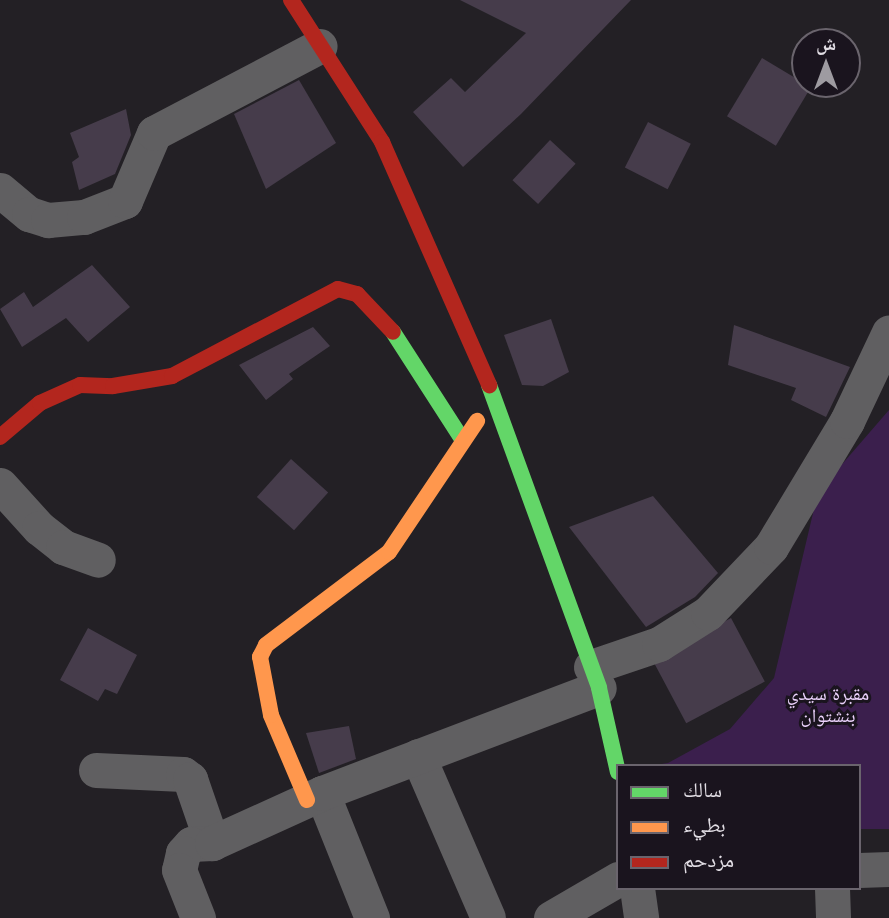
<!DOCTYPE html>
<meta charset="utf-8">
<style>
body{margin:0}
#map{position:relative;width:889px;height:918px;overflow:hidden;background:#232025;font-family:Inter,"Noto Naskh Arabic",sans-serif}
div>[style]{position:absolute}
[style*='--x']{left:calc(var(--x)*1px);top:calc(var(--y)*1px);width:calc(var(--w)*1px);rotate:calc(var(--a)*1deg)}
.green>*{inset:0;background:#3b1f4d}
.building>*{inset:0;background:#463c4b;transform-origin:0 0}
.street>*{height:35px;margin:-17.5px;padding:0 17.5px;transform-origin:17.5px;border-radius:17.5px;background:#605f61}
.fast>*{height:16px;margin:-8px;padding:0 8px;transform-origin:8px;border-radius:8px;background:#63d668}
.slow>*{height:16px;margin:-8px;padding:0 8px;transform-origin:8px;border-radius:8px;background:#ff974d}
.jam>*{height:16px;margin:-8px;padding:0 8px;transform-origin:8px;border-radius:8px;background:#b3261e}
span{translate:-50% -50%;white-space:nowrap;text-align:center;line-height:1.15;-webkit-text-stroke:6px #1a141e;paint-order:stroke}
.park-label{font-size:19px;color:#ead1fb}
.legend{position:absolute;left:616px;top:764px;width:245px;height:126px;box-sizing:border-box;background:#1a141e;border:2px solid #6a646d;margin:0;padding:9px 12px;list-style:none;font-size:21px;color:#e1dde4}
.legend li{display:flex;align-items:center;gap:14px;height:35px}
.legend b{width:35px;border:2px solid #6a646d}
.north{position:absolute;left:791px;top:28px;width:70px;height:70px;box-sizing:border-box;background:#1a141e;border:2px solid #6a646d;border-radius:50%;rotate:0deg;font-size:19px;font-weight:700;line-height:28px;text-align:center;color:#e1dde4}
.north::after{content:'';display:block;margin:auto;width:24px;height:32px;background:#9e9ba1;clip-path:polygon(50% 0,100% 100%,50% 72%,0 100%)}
</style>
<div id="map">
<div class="green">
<div style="clip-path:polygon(889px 410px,889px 829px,859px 829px,859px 766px,649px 766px,668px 763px,730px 729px,774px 678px,818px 492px)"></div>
</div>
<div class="building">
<div style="clip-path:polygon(460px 0,631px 0,521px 114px,463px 167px,413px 112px,451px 78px,465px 92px,526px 33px)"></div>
<div style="left:762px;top:58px;width:57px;height:68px;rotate:31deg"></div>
<div style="clip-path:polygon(299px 80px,336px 143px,266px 189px,234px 114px)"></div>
<div style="clip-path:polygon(126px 109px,131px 135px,115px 174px,79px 190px,72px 162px,79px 157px,70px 133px)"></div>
<div style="left:648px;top:122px;width:48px;height:51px;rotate:27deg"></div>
<div style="left:550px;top:140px;width:35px;height:55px;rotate:43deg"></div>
<div style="clip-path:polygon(92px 265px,130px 307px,88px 342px,66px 318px,22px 347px,0 309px,24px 292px,33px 307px)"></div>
<div style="clip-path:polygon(551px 319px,569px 372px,543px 386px,522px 385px,504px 335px)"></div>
<div style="clip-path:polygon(734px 325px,850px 367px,826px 417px,791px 400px,796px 388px,728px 365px)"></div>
<div style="clip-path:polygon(313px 327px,330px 346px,289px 374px,293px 379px,266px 400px,239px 365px)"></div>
<div style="left:291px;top:459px;width:50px;height:51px;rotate:42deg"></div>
<div style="clip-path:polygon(653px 496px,718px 573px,695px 597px,646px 627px,569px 527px)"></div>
<div style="left:731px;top:618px;width:72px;height:89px;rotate:62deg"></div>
<div style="clip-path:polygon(88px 628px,137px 655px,117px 694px,105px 689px,98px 701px,60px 680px)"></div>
<div style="clip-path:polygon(349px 726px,356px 759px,319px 773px,306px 733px)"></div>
</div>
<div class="street">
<div style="--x:0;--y:190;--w:38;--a:40"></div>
<div style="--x:29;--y:214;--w:20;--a:18"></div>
<div style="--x:48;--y:220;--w:36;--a:-5"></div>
<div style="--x:84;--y:217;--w:44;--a:-21.3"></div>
<div style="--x:125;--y:201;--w:74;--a:-66.9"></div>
<div style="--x:154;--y:133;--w:187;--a:-27.7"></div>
<div style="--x:0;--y:485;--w:58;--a:47.8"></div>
<div style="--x:39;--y:528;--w:31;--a:38"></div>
<div style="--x:63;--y:547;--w:37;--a:20"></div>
<div style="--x:591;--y:667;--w:72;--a:-18.7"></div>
<div style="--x:659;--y:644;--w:58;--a:-32.3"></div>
<div style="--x:708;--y:613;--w:91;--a:-46.3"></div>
<div style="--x:771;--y:547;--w:147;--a:-58.9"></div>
<div style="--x:847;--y:421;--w:98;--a:-64.7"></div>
<div style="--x:418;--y:756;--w:176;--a:66.6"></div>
<div style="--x:96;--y:770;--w:87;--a:2.6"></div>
<div style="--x:183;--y:774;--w:9;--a:36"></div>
<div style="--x:190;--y:779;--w:68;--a:71"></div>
<div style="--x:212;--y:843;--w:21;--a:177"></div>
<div style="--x:191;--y:844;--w:12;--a:132"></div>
<div style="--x:183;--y:853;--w:17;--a:103"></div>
<div style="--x:179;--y:870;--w:52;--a:68.4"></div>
<div style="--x:322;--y:793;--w:135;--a:68.2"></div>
<div style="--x:212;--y:843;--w:121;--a:-24.4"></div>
<div style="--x:322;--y:793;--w:296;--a:-20.8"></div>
<div style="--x:859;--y:870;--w:30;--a:-2"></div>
<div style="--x:637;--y:888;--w:30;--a:82"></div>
<div style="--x:832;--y:888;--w:30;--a:88"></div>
<div style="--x:551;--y:918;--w:78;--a:-30.2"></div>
</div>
<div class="fast">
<div style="--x:393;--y:332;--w:127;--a:57.2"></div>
<div style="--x:489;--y:385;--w:322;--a:70"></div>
<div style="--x:599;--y:688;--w:86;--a:77.3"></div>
</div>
<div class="slow">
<div style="--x:307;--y:800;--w:92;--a:-113"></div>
<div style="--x:271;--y:715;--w:59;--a:-100.7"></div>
<div style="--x:260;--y:657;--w:13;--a:-63"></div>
<div style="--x:266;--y:645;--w:154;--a:-37.1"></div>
<div style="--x:389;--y:552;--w:158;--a:-56.1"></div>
</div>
<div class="jam">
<div style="--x:291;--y:0;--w:169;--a:57.3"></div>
<div style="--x:382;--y:142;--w:266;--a:66.2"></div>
<div style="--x:0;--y:437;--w:52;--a:-40.4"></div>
<div style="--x:40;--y:403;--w:44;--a:-24.2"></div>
<div style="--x:80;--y:385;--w:33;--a:2"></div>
<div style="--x:113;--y:386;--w:60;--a:-9.6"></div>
<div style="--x:172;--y:376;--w:187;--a:-27.7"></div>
<div style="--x:338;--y:289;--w:20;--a:15"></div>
<div style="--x:357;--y:294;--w:52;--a:46.5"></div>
</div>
<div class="park-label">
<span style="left:828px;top:705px">مقبرة سيدي<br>بنشتوان</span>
</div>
<ul class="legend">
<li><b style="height:9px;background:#63d668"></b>سالك</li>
<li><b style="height:9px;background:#ff974d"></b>بطيء</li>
<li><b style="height:9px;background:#b3261e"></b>مزدحم</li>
</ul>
<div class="north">ش</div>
</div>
